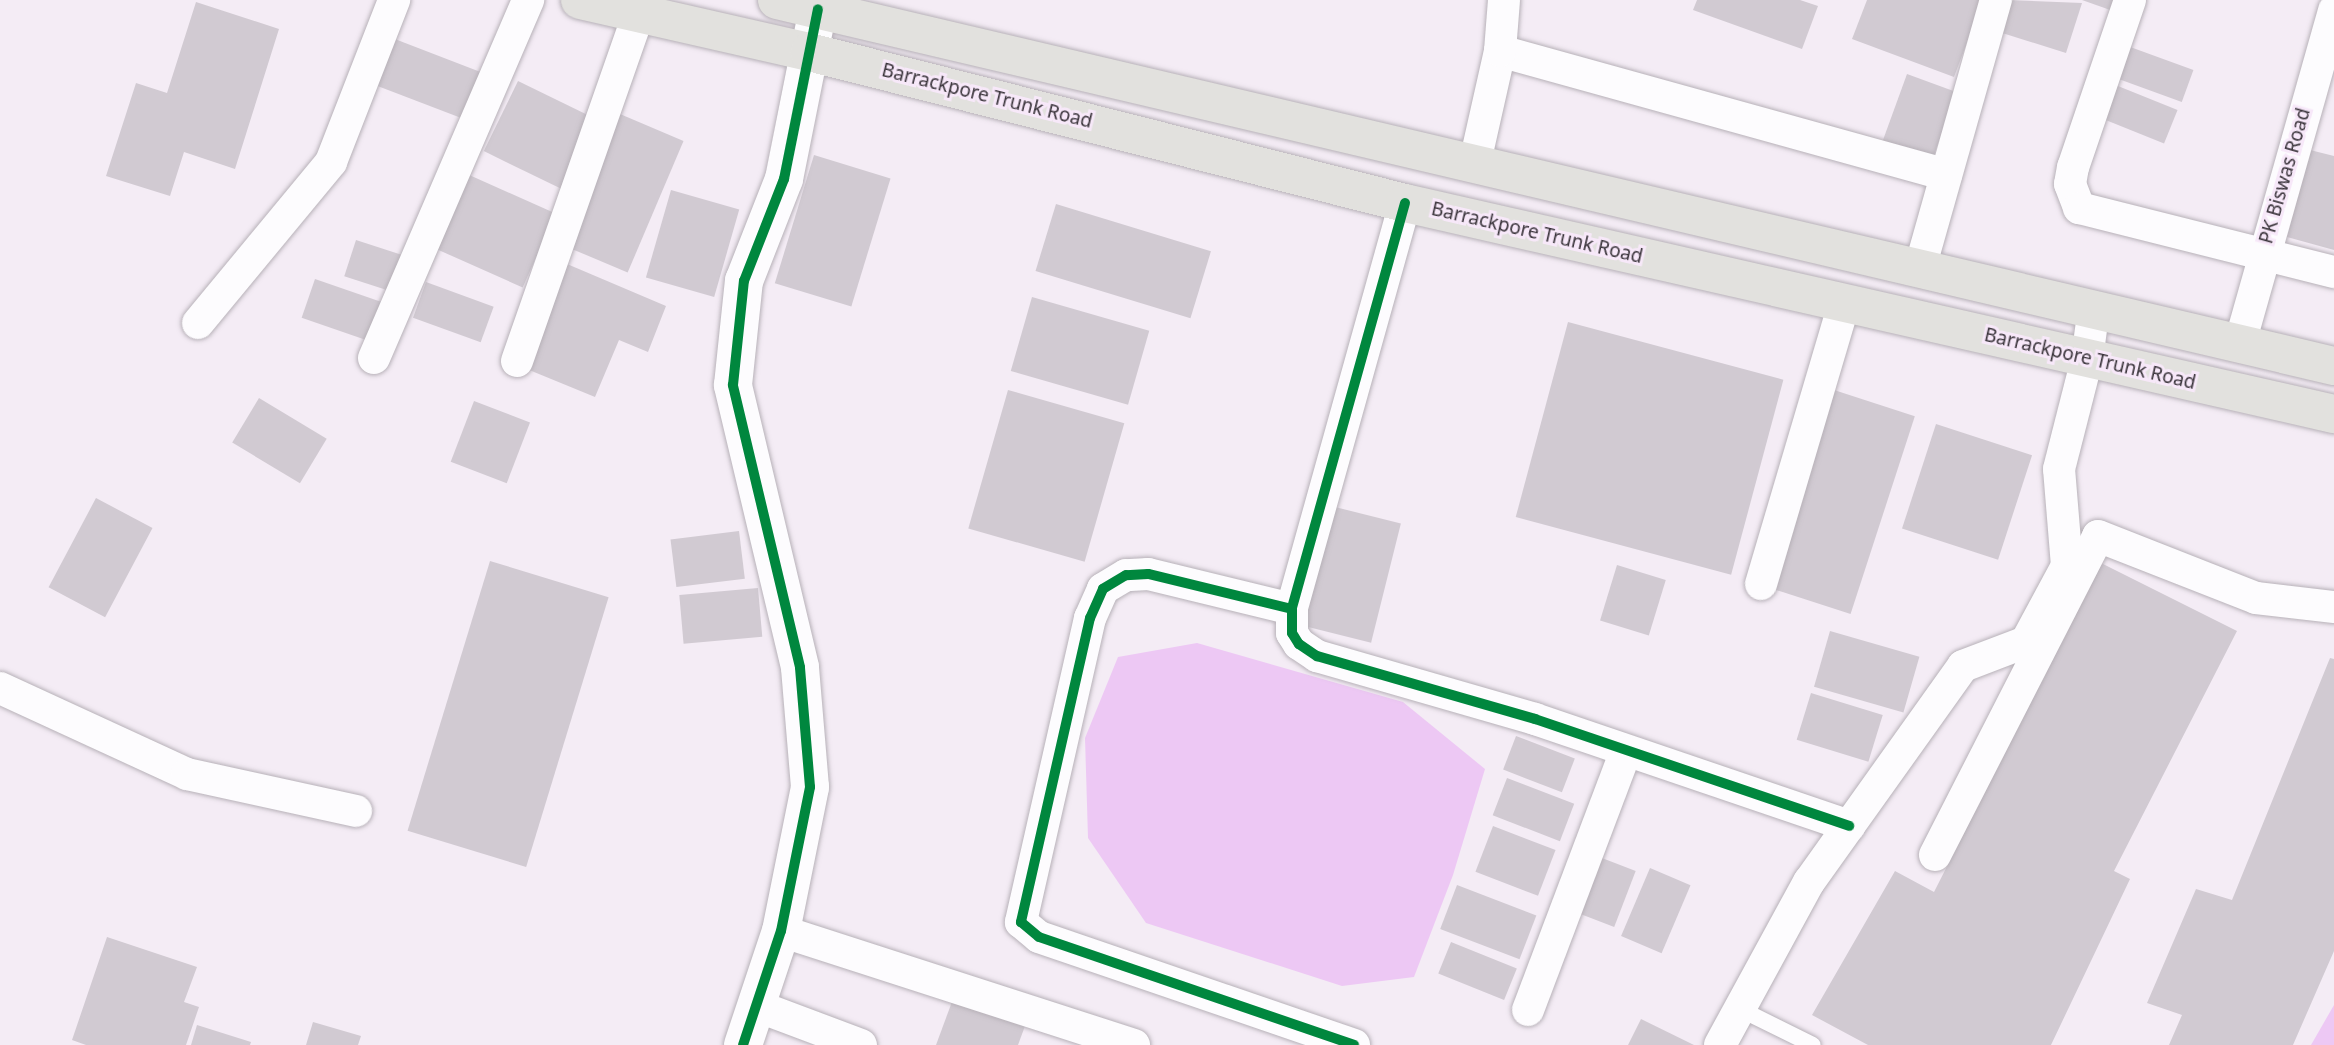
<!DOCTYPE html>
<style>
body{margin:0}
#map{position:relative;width:2334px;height:1045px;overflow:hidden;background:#f4ecf5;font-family:"Noto Sans",sans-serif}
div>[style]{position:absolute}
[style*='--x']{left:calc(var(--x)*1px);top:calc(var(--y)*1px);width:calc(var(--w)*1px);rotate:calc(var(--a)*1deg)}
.water>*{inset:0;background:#edc8f4}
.building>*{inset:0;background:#d1cad2;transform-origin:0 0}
.roads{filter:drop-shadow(0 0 2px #b7b1b8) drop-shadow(0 0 2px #b7b1b8)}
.lane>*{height:16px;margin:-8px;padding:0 8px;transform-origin:8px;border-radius:8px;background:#fdfcfe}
.street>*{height:32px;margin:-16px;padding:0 16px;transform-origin:16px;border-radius:16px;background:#fdfcfe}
.secondary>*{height:38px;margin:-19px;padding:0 19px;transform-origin:19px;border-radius:19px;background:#fdfcfe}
.primary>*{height:38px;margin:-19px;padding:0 19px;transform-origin:19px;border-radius:19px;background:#e2e1de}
.cycleway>*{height:10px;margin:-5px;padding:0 5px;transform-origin:5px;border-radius:5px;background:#00873e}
span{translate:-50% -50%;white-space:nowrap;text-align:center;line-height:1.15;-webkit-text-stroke:6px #f7e8f9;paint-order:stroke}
.street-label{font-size:19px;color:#3a343b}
</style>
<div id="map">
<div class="water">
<div style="clip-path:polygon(1197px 643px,1403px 702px,1485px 769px,1453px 875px,1414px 977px,1342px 986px,1146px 923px,1088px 838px,1085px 738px,1118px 657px)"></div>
<div style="clip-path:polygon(2334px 1005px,2334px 1045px,2311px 1045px)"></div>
</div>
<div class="building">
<div style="clip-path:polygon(1697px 0,1800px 0,1818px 6px,1802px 49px,1693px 10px)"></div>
<div style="clip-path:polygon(1867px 0,1983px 0,1954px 77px,1852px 39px)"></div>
<div style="clip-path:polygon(2009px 0,2082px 3px,2066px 53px,1999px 32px)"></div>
<div style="clip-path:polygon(2082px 0,2117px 0,2113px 11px)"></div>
<div style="clip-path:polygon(196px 2px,279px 29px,235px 169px,184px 152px,170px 196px,106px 176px,136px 83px,167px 93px)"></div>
<div style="left:387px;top:36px;width:105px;height:50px;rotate:21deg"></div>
<div style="left:2122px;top:44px;width:76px;height:34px;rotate:20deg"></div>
<div style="left:1907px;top:74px;width:53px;height:72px;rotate:20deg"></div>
<div style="left:518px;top:81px;width:89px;height:78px;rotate:26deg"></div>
<div style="left:2108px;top:82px;width:75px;height:36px;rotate:22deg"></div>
<div style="left:620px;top:114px;width:69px;height:143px;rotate:23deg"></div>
<div style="clip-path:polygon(2310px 150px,2334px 156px,2334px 250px,2287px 237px)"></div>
<div style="left:814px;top:155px;width:80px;height:134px;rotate:17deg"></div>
<div style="left:467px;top:174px;width:97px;height:81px;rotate:24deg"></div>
<div style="left:671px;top:190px;width:71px;height:91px;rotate:16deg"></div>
<div style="left:1056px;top:204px;width:162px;height:70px;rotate:17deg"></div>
<div style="left:356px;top:240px;width:56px;height:38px;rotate:18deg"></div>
<div style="clip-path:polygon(560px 261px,666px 306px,648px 352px,619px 340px,595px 397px,517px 365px)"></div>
<div style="left:315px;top:279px;width:75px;height:41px;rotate:19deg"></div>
<div style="left:426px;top:282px;width:72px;height:38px;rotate:20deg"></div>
<div style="left:1032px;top:297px;width:122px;height:77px;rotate:16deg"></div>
<div style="left:1568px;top:322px;width:223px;height:202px;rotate:15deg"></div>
<div style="left:1008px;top:390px;width:121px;height:144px;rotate:16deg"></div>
<div style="left:1834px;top:390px;width:85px;height:208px;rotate:18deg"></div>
<div style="left:259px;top:398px;width:79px;height:52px;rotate:31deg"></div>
<div style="left:474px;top:401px;width:60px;height:65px;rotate:21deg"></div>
<div style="left:1936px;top:424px;width:101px;height:110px;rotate:18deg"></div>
<div style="left:96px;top:498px;width:64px;height:101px;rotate:28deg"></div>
<div style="left:1331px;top:506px;width:72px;height:123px;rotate:14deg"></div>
<div style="left:739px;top:531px;width:48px;height:69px;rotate:83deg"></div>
<div style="left:490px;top:561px;width:124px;height:282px;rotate:17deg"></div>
<div style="clip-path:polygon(2101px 563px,2237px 631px,2114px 871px,2130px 879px,2051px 1045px,1868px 1045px,1812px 1015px,1895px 871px,1934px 892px)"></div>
<div style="left:1617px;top:565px;width:51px;height:58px;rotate:17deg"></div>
<div style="left:758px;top:588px;width:49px;height:79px;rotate:85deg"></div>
<div style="left:1830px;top:631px;width:93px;height:58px;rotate:16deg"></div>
<div style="clip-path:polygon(2330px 658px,2334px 659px,2334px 951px,2293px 1045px,2169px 1045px,2182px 1015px,2147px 1003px,2196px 889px,2232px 900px)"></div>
<div style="left:1811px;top:693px;width:75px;height:49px;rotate:17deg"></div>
<div style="left:1516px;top:736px;width:63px;height:36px;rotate:21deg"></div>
<div style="left:1507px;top:778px;width:72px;height:40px;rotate:21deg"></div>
<div style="left:1493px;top:826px;width:67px;height:49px;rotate:21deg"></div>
<div style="left:1589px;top:853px;width:50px;height:60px;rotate:21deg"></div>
<div style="left:1650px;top:868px;width:44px;height:74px;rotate:23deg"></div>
<div style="left:1457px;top:885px;width:85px;height:47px;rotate:21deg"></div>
<div style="clip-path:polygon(107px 937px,197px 967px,184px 1002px,199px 1007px,186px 1045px,86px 1045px,72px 1040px)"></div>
<div style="left:1451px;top:942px;width:71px;height:34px;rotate:22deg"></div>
<div style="clip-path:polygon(953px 999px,1025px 1026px,1018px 1045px,936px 1045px)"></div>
<div style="clip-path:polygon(1641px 1019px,1694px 1045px,1628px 1045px)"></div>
<div style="clip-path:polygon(313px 1022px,361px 1036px,358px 1045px,306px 1045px)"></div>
<div style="clip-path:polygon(197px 1025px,251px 1042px,250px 1045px,191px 1045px)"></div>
</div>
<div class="roads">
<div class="lane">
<div style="--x:1740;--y:1009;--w:81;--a:26.3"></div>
</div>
<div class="street">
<div style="--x:2130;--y:0;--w:176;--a:108.8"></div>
<div style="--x:2073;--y:167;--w:17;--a:100"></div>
<div style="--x:2070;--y:184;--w:26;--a:69"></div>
<div style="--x:2079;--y:208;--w:263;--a:14.1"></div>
<div style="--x:1500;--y:51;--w:463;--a:15.5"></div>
<div style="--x:1475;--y:162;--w:114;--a:-77.3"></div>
<div style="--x:1500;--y:51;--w:51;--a:-85.5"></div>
<div style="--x:1405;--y:203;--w:421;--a:105.6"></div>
<div style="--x:1292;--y:609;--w:24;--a:90"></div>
<div style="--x:1292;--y:633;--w:13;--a:58"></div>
<div style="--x:1299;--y:644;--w:22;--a:34"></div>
<div style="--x:1317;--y:656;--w:227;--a:16.1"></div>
<div style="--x:1535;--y:719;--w:332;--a:18.8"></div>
<div style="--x:1920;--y:268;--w:279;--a:-74.2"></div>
<div style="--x:198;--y:323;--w:209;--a:-50.4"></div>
<div style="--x:331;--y:162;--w:174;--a:-68.7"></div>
<div style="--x:2240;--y:343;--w:346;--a:-74.2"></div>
<div style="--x:374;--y:358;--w:390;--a:-66.7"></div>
<div style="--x:517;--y:361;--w:369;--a:-70.7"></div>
<div style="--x:1761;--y:584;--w:293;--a:-73.5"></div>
<div style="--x:1292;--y:609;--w:148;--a:-166.3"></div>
<div style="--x:1148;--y:574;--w:22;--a:177"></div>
<div style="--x:1126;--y:575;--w:27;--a:149"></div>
<div style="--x:1103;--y:589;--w:32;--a:114"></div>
<div style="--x:1090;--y:618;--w:312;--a:102.8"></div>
<div style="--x:1021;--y:922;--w:23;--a:40"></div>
<div style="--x:1039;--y:937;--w:333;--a:18.9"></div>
<div style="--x:0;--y:688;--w:206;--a:24.7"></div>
<div style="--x:187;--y:774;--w:173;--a:12.3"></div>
<div style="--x:1935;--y:855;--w:358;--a:-62.9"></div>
<div style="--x:2098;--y:536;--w:170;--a:21.4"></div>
<div style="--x:2256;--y:598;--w:79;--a:6.6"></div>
<div style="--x:781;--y:931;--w:371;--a:17.9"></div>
<div style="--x:757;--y:1006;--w:111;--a:20.6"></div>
<div style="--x:1528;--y:1010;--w:275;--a:-69.3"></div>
<div style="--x:1720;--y:1045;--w:186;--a:-61.4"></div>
<div style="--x:1809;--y:882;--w:265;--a:-54.5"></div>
<div style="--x:1963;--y:666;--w:67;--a:-20.9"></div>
<div style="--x:2026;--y:642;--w:86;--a:-61.7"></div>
<div style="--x:2067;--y:566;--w:97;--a:-94.7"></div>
<div style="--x:2059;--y:469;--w:114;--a:-75.7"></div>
<div style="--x:2087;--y:359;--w:52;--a:-82.3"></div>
</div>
<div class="secondary">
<div style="--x:743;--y:1045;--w:120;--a:-71.6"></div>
<div style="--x:781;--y:931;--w:147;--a:-78.6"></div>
<div style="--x:810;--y:787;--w:120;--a:-94.8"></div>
<div style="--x:800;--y:667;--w:290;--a:-103.4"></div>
<div style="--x:733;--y:385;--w:105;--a:-84"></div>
<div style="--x:744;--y:281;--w:110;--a:-68.6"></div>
<div style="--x:784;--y:179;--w:173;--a:-78.7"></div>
</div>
<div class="primary">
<div style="--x:580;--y:0;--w:235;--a:12.8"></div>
<div style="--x:809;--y:52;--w:615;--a:14.22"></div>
<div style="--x:1405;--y:203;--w:953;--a:12.8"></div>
<div style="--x:777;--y:0;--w:1599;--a:13.23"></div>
</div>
</div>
<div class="cycleway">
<div style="--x:1405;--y:203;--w:421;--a:105.6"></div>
<div style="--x:1292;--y:609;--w:24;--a:90"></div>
<div style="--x:1292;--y:633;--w:13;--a:58"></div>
<div style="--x:1299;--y:644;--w:22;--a:34"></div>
<div style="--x:1317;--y:656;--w:227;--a:16.1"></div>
<div style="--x:1535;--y:719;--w:332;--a:18.8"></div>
<div style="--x:1292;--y:609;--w:148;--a:-166.3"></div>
<div style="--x:1148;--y:574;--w:22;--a:177"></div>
<div style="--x:1126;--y:575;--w:27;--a:149"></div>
<div style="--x:1103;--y:589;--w:32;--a:114"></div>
<div style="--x:1090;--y:618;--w:312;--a:102.8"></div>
<div style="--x:1021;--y:922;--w:23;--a:40"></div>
<div style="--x:1039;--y:937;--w:333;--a:18.9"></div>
<div style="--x:743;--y:1045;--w:120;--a:-71.6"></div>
<div style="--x:781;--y:931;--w:147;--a:-78.6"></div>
<div style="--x:810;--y:787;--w:120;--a:-94.8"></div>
<div style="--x:800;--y:667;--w:290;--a:-103.4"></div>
<div style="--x:733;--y:385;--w:105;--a:-84"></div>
<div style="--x:744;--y:281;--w:110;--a:-68.6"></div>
<div style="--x:784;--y:179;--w:173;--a:-78.7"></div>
</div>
<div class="street-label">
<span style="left:987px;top:96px;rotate:14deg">Barrackpore Trunk Road</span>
<span style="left:2285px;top:176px;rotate:-74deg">PK Biswas Road</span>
<span style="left:1537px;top:233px;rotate:13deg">Barrackpore Trunk Road</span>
<span style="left:2090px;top:359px;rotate:13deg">Barrackpore Trunk Road</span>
</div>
</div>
